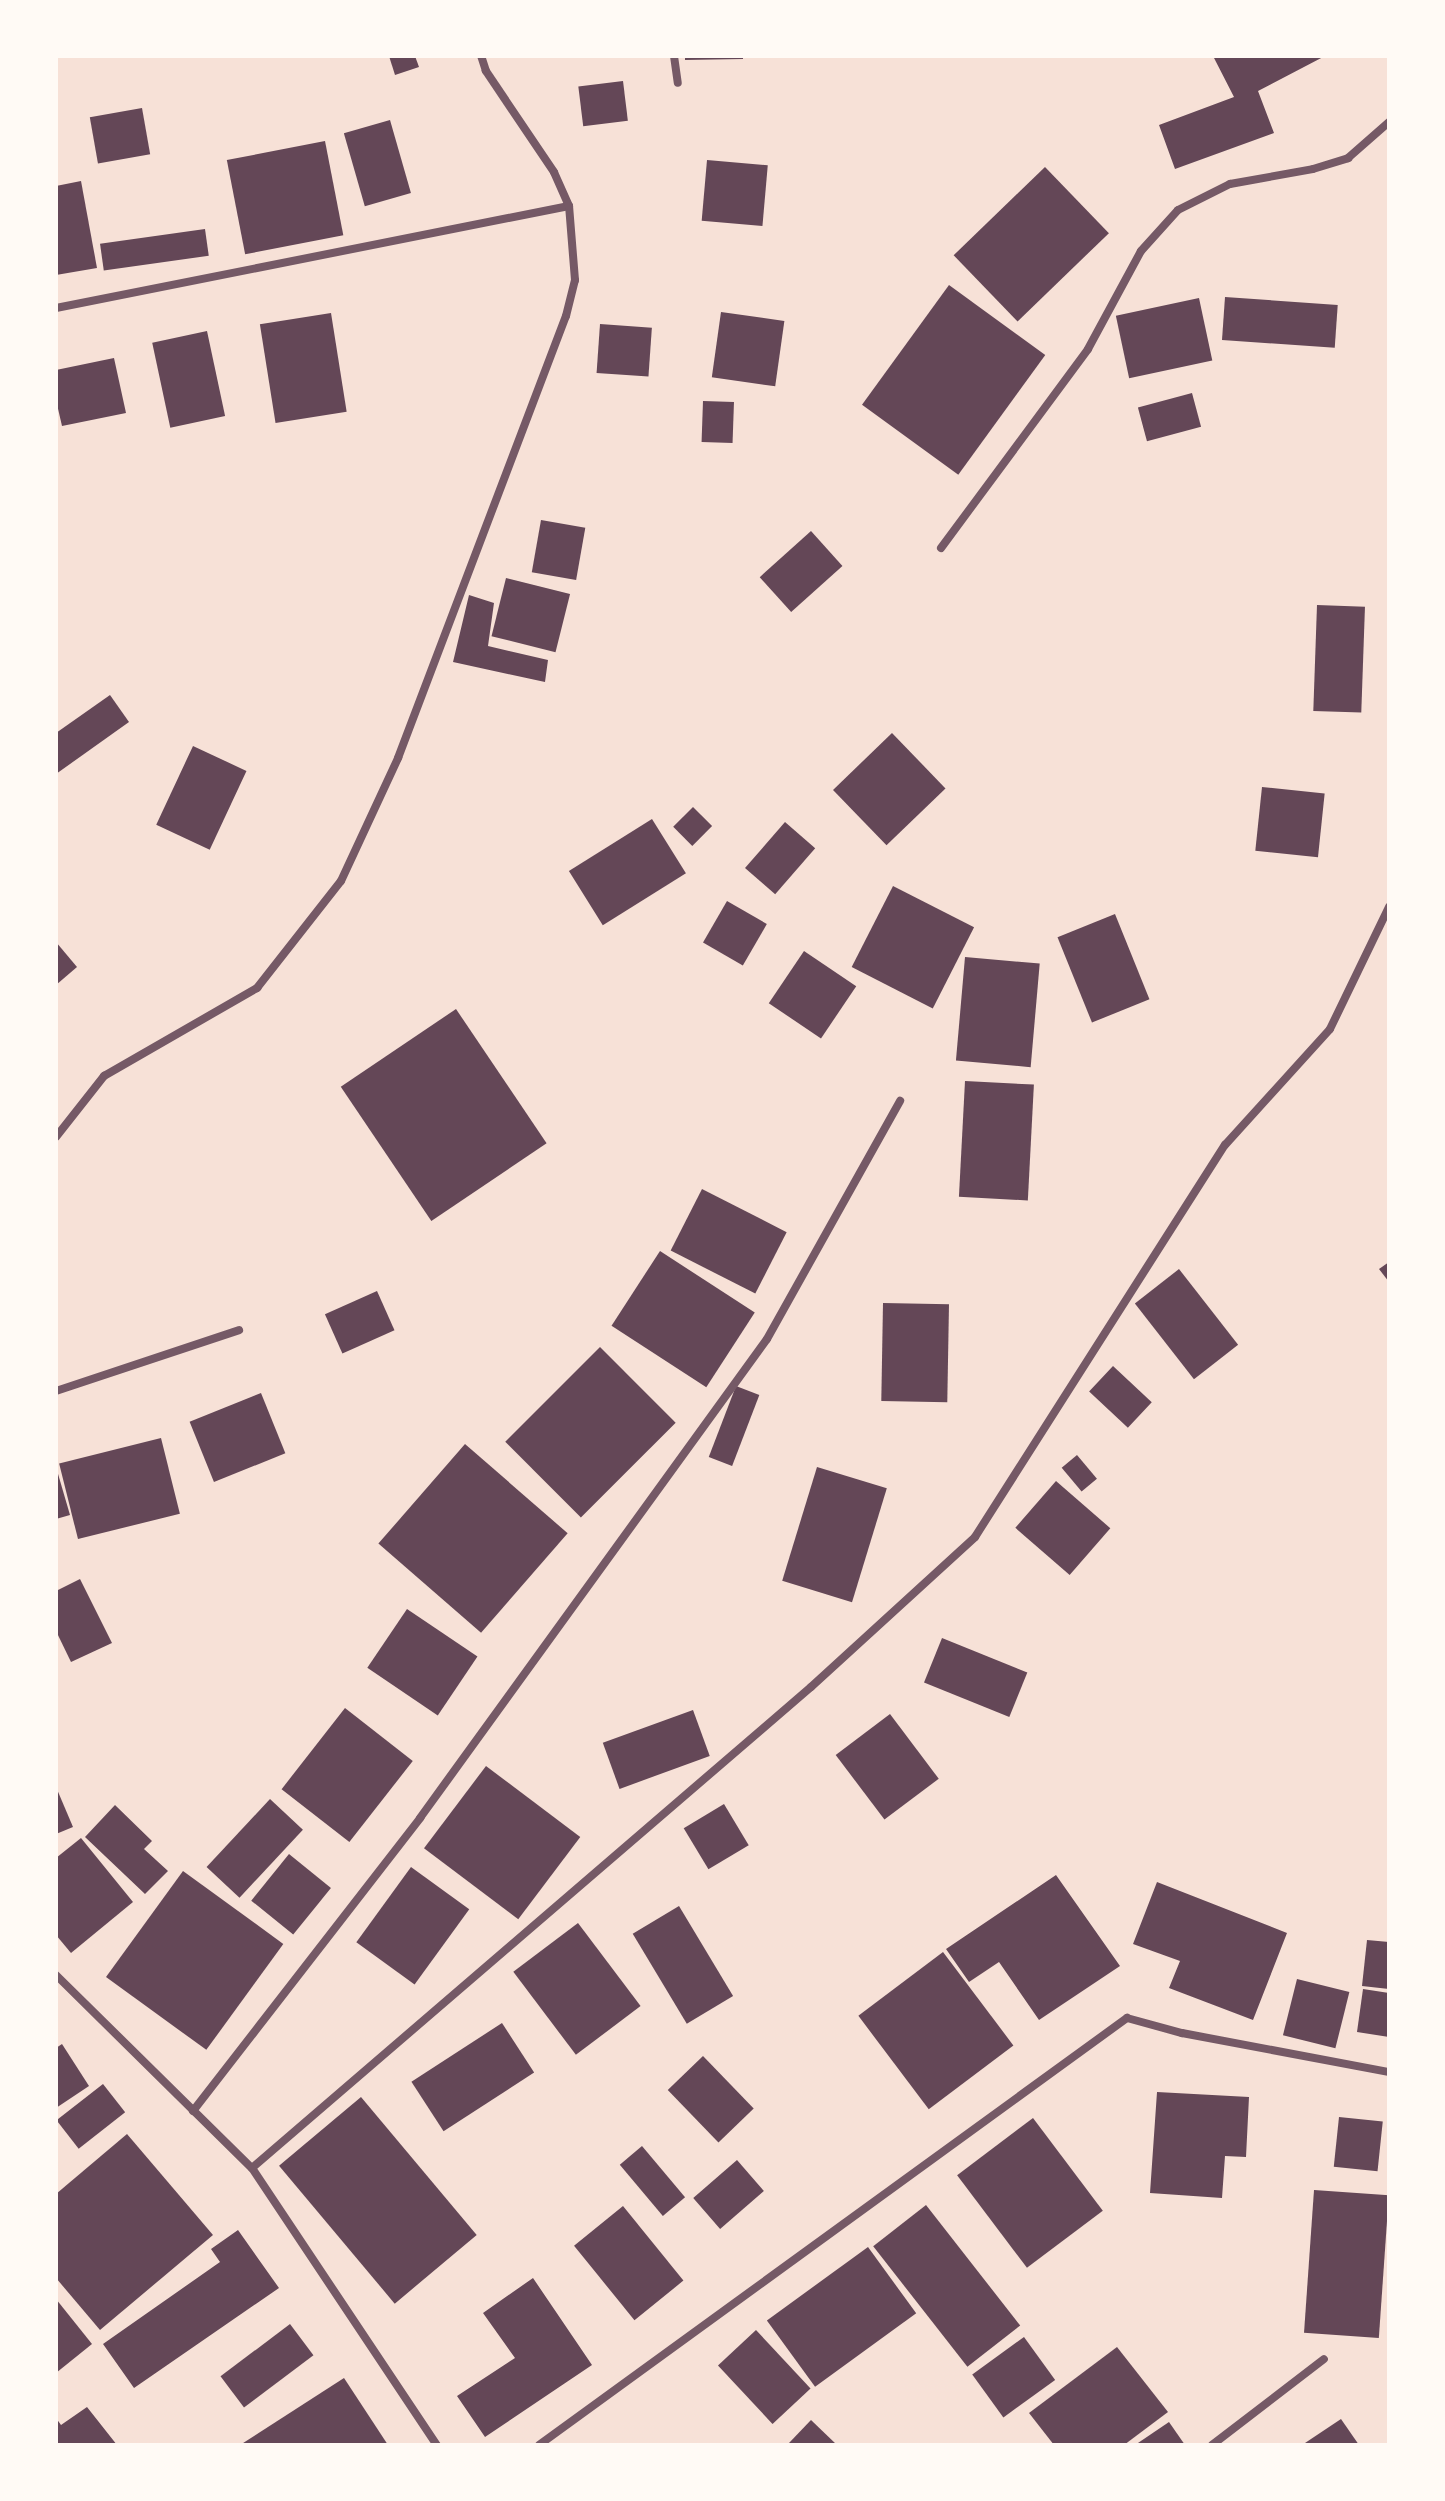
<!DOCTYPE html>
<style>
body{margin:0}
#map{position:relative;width:1445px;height:2501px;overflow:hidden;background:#f7e1d7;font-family:Arial,sans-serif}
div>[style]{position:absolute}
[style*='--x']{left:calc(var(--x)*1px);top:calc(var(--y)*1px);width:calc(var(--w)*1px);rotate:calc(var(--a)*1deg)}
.building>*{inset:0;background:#644757;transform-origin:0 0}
.minor>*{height:8px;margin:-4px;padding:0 4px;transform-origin:4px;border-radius:4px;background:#755966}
span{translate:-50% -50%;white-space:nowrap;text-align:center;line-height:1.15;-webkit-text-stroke:7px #fffaf5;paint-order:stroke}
.frame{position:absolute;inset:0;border:58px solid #fffaf5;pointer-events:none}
</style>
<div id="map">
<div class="building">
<div style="clip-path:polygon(389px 56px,415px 56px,419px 67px,395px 75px)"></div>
<div style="clip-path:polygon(685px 56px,743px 56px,743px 59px,685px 60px)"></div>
<div style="clip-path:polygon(1213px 56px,1325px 56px,1258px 91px,1274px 133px,1175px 169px,1159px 125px,1234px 97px)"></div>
<div style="left:623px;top:81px;width:40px;height:45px;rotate:83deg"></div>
<div style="left:142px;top:108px;width:47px;height:53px;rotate:80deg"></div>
<div style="left:390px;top:120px;width:76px;height:48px;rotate:74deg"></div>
<div style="left:325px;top:141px;width:96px;height:100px;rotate:79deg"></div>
<div style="left:707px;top:160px;width:61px;height:61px;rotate:5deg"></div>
<div style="left:1045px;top:167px;width:92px;height:127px;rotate:46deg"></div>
<div style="clip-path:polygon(81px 181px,97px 268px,56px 275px,56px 186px)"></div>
<div style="left:205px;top:229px;width:27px;height:106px;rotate:82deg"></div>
<div style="left:949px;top:285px;width:119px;height:148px;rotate:36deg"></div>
<div style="left:1225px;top:297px;width:113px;height:43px;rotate:4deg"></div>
<div style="left:1199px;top:298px;width:64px;height:85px;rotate:78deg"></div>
<div style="left:721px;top:312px;width:64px;height:66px;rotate:8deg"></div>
<div style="left:331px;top:313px;width:100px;height:72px;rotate:81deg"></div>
<div style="left:600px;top:324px;width:52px;height:49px;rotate:4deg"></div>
<div style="left:207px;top:331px;width:87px;height:56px;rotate:78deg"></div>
<div style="clip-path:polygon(114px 358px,126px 413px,62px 426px,56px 400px,56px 370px)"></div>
<div style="left:1192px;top:393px;width:35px;height:56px;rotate:75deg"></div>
<div style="left:703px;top:401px;width:31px;height:41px;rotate:2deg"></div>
<div style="left:541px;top:520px;width:45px;height:53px;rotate:10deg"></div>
<div style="left:811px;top:531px;width:47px;height:69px;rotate:48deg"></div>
<div style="left:506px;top:578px;width:66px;height:60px;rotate:14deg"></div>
<div style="clip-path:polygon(469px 595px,494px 603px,488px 646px,548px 660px,545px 682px,453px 662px)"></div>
<div style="left:1317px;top:605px;width:48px;height:106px;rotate:2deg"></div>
<div style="clip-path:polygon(110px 695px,129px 722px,56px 774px,56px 733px)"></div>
<div style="left:892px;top:733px;width:77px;height:82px;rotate:46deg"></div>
<div style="left:193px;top:746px;width:59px;height:87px;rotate:25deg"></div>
<div style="left:1262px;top:787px;width:63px;height:64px;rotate:6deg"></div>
<div style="left:693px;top:807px;width:27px;height:28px;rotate:45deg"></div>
<div style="left:652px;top:819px;width:64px;height:98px;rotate:58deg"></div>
<div style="left:785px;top:822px;width:40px;height:61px;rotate:41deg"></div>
<div style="left:893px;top:886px;width:91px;height:91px;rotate:27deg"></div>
<div style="left:727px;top:901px;width:46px;height:48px;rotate:30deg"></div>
<div style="left:1115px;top:914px;width:92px;height:62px;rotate:68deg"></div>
<div style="clip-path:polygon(56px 942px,77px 967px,56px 985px)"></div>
<div style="left:804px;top:951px;width:63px;height:63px;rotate:34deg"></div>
<div style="left:965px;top:957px;width:75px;height:104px;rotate:5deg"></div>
<div style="left:456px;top:1009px;width:162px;height:139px;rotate:56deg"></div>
<div style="left:965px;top:1081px;width:69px;height:116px;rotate:3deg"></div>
<div style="left:702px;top:1189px;width:95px;height:69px;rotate:27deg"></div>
<div style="left:660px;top:1251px;width:113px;height:89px;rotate:33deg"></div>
<div style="clip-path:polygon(1389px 1262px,1389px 1282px,1379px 1269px)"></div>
<div style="left:1179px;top:1269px;width:96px;height:56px;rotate:52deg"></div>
<div style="left:377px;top:1291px;width:43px;height:57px;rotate:66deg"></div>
<div style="left:883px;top:1303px;width:66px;height:98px;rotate:1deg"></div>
<div style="left:600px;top:1347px;width:107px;height:134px;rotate:45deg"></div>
<div style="left:1113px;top:1366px;width:53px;height:35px;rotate:43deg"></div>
<div style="left:736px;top:1386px;width:25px;height:76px;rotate:21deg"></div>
<div style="left:261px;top:1393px;width:65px;height:77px;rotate:68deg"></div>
<div style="left:161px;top:1438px;width:78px;height:105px;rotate:76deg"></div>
<div style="left:465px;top:1444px;width:136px;height:132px;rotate:41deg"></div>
<div style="left:1077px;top:1455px;width:31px;height:20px;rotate:50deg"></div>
<div style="clip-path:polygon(56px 1467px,70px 1515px,56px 1519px)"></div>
<div style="left:817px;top:1467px;width:73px;height:119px;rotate:17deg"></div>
<div style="left:1056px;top:1481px;width:72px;height:62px;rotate:41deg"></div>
<div style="clip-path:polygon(80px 1579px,112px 1643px,71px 1662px,56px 1631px,56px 1591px)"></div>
<div style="left:407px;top:1609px;width:85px;height:71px;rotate:34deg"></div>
<div style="left:942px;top:1638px;width:92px;height:48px;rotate:22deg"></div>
<div style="left:345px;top:1708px;width:86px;height:103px;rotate:38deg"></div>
<div style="left:693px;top:1710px;width:49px;height:96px;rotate:70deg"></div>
<div style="left:890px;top:1714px;width:81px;height:68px;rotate:53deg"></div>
<div style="left:486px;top:1766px;width:118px;height:103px;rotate:37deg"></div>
<div style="clip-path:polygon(56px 1787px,73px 1827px,56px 1834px)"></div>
<div style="left:270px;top:1799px;width:45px;height:93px;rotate:43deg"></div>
<div style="left:724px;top:1804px;width:48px;height:47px;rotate:59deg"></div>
<div style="clip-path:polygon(115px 1805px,152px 1841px,144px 1849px,168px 1871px,145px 1894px,85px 1837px)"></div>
<div style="clip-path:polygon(81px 1838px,133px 1902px,71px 1953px,56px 1935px,56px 1858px)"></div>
<div style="left:289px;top:1854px;width:54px;height:60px;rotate:39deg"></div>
<div style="left:411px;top:1867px;width:72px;height:93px;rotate:36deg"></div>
<div style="left:183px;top:1871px;width:124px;height:131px;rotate:36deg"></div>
<div style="clip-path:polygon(1056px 1875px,1120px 1966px,1039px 2020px,999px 1962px,969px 1982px,946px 1949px)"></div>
<div style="clip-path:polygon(1157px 1882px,1287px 1933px,1253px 2020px,1169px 1988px,1180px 1961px,1133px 1944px)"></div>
<div style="left:679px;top:1906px;width:105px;height:54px;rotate:59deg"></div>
<div style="left:578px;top:1923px;width:104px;height:81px;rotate:53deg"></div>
<div style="clip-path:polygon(1367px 1940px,1389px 1942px,1389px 1989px,1362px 1986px)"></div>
<div style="left:943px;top:1952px;width:117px;height:106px;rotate:53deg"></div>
<div style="left:1297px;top:1979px;width:54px;height:58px;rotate:14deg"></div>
<div style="clip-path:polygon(1363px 1989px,1389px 1993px,1389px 2037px,1357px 2032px)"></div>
<div style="left:502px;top:2023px;width:59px;height:108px;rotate:57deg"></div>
<div style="clip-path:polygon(62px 2044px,89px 2086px,56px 2108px,56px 2048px)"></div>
<div style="left:703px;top:2056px;width:73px;height:49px;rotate:46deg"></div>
<div style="left:103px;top:2084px;width:36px;height:59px;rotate:52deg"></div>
<div style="clip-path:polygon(1157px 2092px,1249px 2097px,1246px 2157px,1225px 2156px,1222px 2198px,1150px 2193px)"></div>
<div style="left:361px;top:2097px;width:180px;height:107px;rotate:50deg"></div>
<div style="left:1339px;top:2117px;width:44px;height:50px;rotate:6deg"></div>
<div style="left:1033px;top:2118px;width:116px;height:95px;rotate:53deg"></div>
<div style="clip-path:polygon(127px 2134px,213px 2235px,100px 2330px,56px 2278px,56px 2194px)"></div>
<div style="left:642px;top:2146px;width:67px;height:29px;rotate:50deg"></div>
<div style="left:737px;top:2160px;width:41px;height:58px;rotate:49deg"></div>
<div style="left:1314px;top:2190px;width:75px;height:143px;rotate:4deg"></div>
<div style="left:926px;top:2205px;width:153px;height:67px;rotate:52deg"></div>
<div style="left:623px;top:2206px;width:96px;height:63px;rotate:51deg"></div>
<div style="clip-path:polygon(238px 2230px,279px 2288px,134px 2388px,103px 2344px,220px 2262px,211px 2249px)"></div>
<div style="left:868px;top:2247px;width:82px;height:125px;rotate:54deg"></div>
<div style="clip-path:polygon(533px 2278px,592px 2365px,485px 2437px,457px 2396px,515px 2358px,483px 2313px)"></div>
<div style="clip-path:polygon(56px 2299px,92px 2344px,56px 2373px)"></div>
<div style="left:290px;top:2324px;width:39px;height:87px;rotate:53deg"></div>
<div style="left:756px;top:2330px;width:80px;height:52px;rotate:47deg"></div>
<div style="left:1024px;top:2337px;width:53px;height:64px;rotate:54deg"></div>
<div style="clip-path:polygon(1117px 2347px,1168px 2412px,1124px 2445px,1054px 2445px,1029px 2413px)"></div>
<div style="clip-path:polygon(344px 2378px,388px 2445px,240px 2445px)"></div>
<div style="clip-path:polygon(87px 2407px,117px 2445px,56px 2445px,56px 2418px,61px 2425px)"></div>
<div style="clip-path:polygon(1341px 2419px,1359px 2445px,1302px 2445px)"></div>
<div style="clip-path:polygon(811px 2420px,837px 2445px,791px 2445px,789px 2443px)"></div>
<div style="clip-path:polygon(1169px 2422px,1185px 2445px,1135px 2445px)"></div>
</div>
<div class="minor">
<div style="--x:674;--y:56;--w:27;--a:82"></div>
<div style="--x:56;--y:308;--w:523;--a:-11.25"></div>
<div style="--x:941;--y:548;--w:247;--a:-53.5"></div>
<div style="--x:1088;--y:349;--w:111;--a:-61.6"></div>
<div style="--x:1141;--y:251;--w:55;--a:-47.9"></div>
<div style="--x:1178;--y:210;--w:58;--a:-26.6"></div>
<div style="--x:1230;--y:184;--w:84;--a:-10.2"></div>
<div style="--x:1313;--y:169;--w:37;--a:-17"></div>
<div style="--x:1348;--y:158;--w:55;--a:-41.3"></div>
<div style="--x:56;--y:1137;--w:78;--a:-51.8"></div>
<div style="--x:104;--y:1076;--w:177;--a:-29.9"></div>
<div style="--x:257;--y:988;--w:136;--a:-51.9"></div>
<div style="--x:341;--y:881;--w:136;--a:-65.1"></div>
<div style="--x:398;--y:758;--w:473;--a:-69.2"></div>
<div style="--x:566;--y:316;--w:37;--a:-76"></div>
<div style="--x:575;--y:280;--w:74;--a:-94.6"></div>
<div style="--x:569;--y:206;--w:37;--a:-114"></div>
<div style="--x:554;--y:172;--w:122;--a:-124"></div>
<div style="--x:486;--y:71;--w:16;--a:-108"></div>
<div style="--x:56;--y:1391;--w:193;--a:-18.4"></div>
<div style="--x:56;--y:1975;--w:275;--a:44.6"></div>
<div style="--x:252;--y:2168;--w:333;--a:56.3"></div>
<div style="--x:193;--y:2111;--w:371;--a:-52.2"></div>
<div style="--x:420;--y:1818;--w:591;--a:-54.08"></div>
<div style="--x:767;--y:1339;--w:273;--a:-60.8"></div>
<div style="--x:252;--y:2168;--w:737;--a:-40.71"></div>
<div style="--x:811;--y:1687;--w:222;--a:-42.4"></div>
<div style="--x:975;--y:1537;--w:465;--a:-57.5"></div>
<div style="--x:1225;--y:1145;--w:156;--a:-47.8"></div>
<div style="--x:1330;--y:1029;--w:136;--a:-64.2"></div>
<div style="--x:539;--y:2445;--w:727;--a:-35.99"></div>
<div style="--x:1127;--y:2018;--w:57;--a:15.3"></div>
<div style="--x:1182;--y:2033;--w:211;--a:10.7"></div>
<div style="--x:1212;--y:2445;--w:141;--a:-37.5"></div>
</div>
<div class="frame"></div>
</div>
